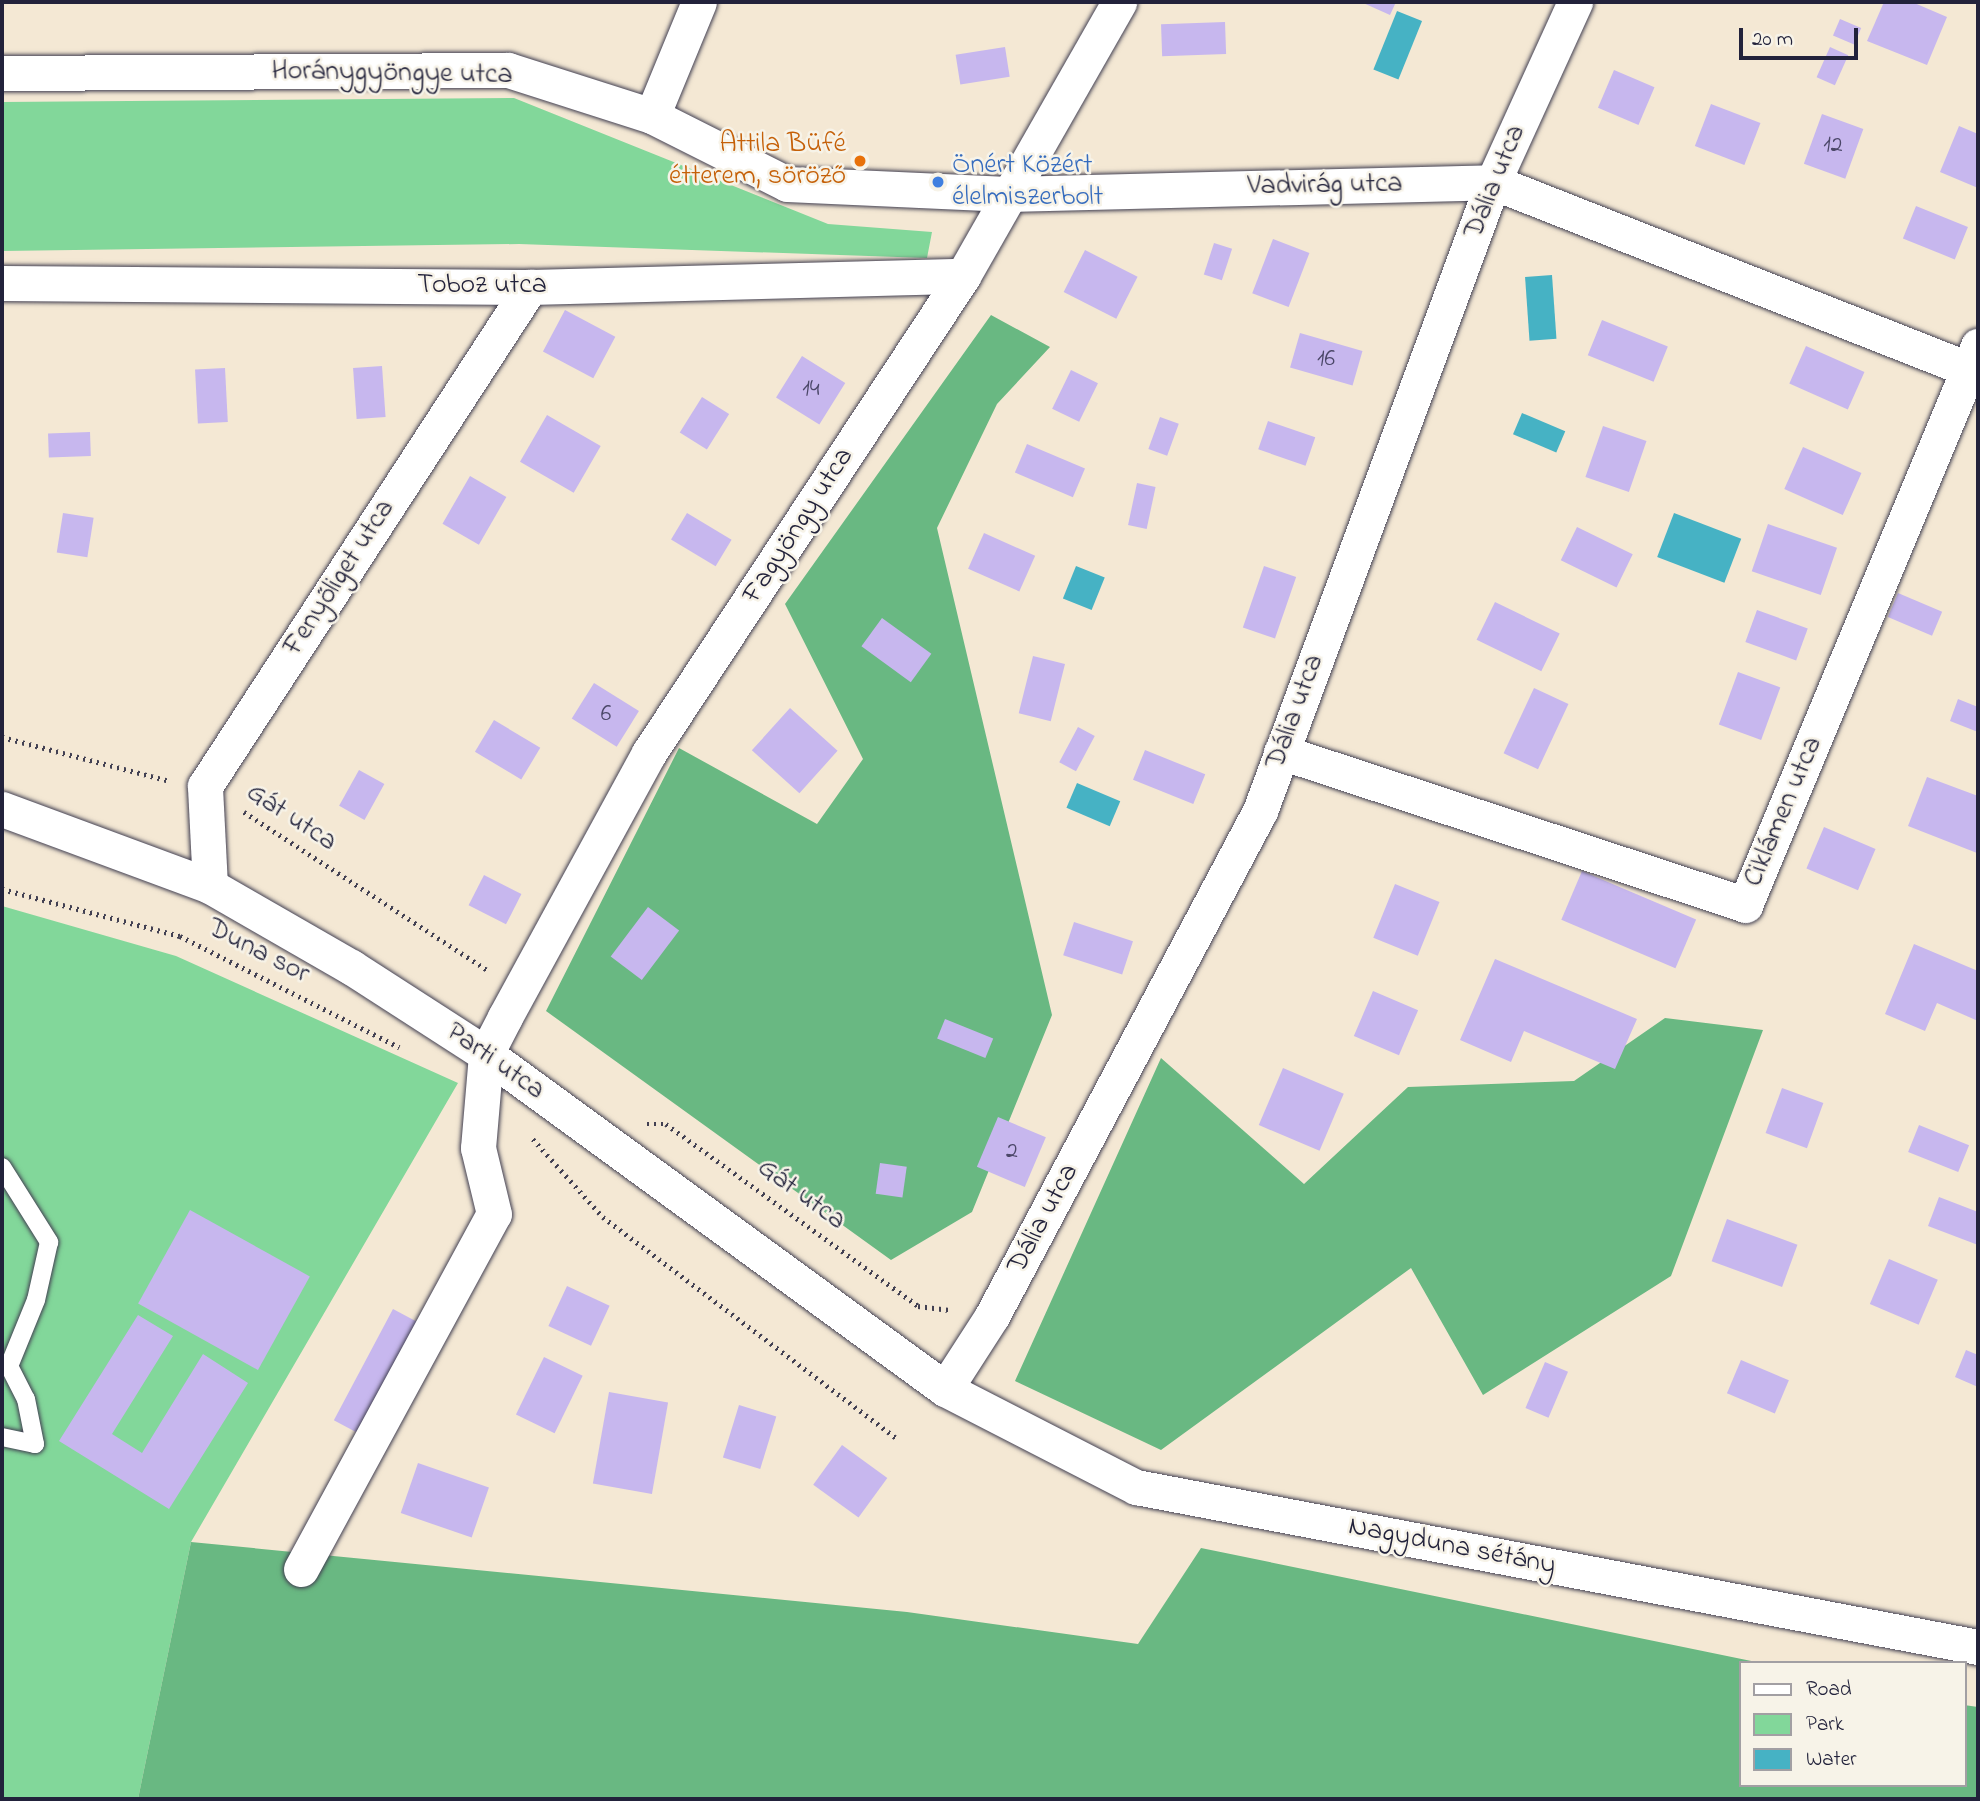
<!DOCTYPE html>
<meta charset="utf-8">
<style>
body{margin:0}
#map{position:relative;width:1980px;height:1801px;overflow:hidden;background:#f4e8d4;font-family:"Indie Flower",sans-serif}
div>[style]{position:absolute}
[style*='--x']{left:calc(var(--x)*1px);top:calc(var(--y)*1px);width:calc(var(--w)*1px);rotate:calc(var(--a)*1deg)}
.green>*{inset:0;background:#82d79a}
.forest>*{inset:0;background:#69b882}
.water>*{inset:0;background:#46b2c4;transform-origin:0 0}
.building>*{inset:0;background:#c7b7ee;transform-origin:0 0}
.path>*{height:4.5px;margin-top:-2.25px;transform-origin:0;background:repeating-linear-gradient(90deg,#424052 0 2px,transparent 0 7px)}
.roads{filter:drop-shadow(0 0 2px #424052) drop-shadow(0 0 2px #424052)}
.lane>*{height:18px;margin:-9px;padding:0 9px;transform-origin:9px;border-radius:9px;background:#fff}
.street>*{height:35px;margin:-17.5px;padding:0 17.5px;transform-origin:17.5px;border-radius:17.5px;background:#fff}
.dots>*{width:19px;height:19px;translate:-50% -50%;box-sizing:border-box;border:4px solid #f7f3e8;border-radius:50%}
span{translate:-50% -50%;white-space:nowrap;text-align:center;line-height:1.15;-webkit-text-stroke:5px #f7f3e8;paint-order:stroke}
.number-label{font-size:24px;color:#4b4768}
.number-label span{-webkit-text-stroke-width:0}
.street-label{font-size:28px;color:#22223b}
.food-label{font-size:28px;color:#c56008}
.right{translate:-100% -50%;text-align:right}
.shop-label{font-size:28px;color:#366cbe}
.left{translate:0 -50%;text-align:left}
.frame{position:absolute;inset:0;border:4px solid #22223b;pointer-events:none}
.legend{position:absolute;left:1739px;top:1661px;width:228px;height:126px;box-sizing:border-box;background:#f7f3e8;border:2px solid #a29fa3;margin:0;padding:9px 12px;list-style:none;font-size:21px;color:#22223b}
.legend li{display:flex;align-items:center;gap:14px;height:35px}
.legend b{width:35px;border:2px solid #a29fa3}
.scale{position:absolute;left:1739px;top:28px;width:119px;height:32px;box-sizing:border-box;border:4px solid #22223b;border-top:0;padding-left:9px;font-size:21px;line-height:24px;white-space:nowrap;color:#22223b;-webkit-text-stroke:5px #f7f3e8;paint-order:stroke}
</style>
<div id="map">
<div class="green">
<div style="clip-path:polygon(514px 98px,828px 224px,932px 232px,927px 258px,519px 244px,2px 251px,2px 102px)"></div>
<div style="clip-path:polygon(2px 906px,176px 956px,458px 1083px,191px 1542px,138px 1799px,2px 1799px)"></div>
</div>
<div class="forest">
<div style="clip-path:polygon(991px 315px,1050px 347px,997px 404px,937px 528px,1052px 1015px,972px 1212px,891px 1260px,546px 1011px,679px 748px,817px 824px,863px 759px,785px 604px)"></div>
<div style="clip-path:polygon(1665px 1018px,1763px 1030px,1671px 1276px,1483px 1395px,1411px 1268px,1161px 1450px,1015px 1381px,1161px 1058px,1304px 1184px,1408px 1087px,1574px 1081px)"></div>
<div style="clip-path:polygon(191px 1542px,907px 1612px,1138px 1644px,1201px 1548px,1761px 1663px,1740px 1663px,1740px 1785px,1964px 1785px,1964px 1705px,1978px 1707px,1978px 1799px,138px 1799px)"></div>
</div>
<div class="water">
<div style="left:1397px;top:11px;width:27px;height:63px;rotate:22deg"></div>
<div style="left:1552px;top:275px;width:64px;height:27px;rotate:86deg"></div>
<div style="left:1522px;top:413px;width:47px;height:23px;rotate:23deg"></div>
<div style="left:1674px;top:513px;width:72px;height:47px;rotate:21deg"></div>
<div style="left:1076px;top:566px;width:31px;height:35px;rotate:22deg"></div>
<div style="left:1077px;top:783px;width:47px;height:27px;rotate:23deg"></div>
</div>
<div class="building">
<div style="clip-path:polygon(1361px 2px,1396px 2px,1390px 15px)"></div>
<div style="clip-path:polygon(1884px 2px,1912px 2px,1947px 17px,1927px 65px,1867px 41px)"></div>
<div style="left:1840px;top:19px;width:23px;height:18px;rotate:23deg"></div>
<div style="left:1225px;top:22px;width:32px;height:64px;rotate:88deg"></div>
<div style="left:1005px;top:47px;width:30px;height:50px;rotate:81deg"></div>
<div style="left:1830px;top:47px;width:20px;height:33px;rotate:24deg"></div>
<div style="left:1614px;top:70px;width:44px;height:41px;rotate:23deg"></div>
<div style="left:1711px;top:104px;width:53px;height:45px;rotate:21deg"></div>
<div style="left:1822px;top:114px;width:44px;height:53px;rotate:20deg"></div>
<div style="clip-path:polygon(1959px 126px,1978px 134px,1978px 188px,1940px 172px)"></div>
<div style="left:1916px;top:206px;width:56px;height:35px;rotate:22deg"></div>
<div style="left:1273px;top:239px;width:39px;height:58px;rotate:21deg"></div>
<div style="left:1214px;top:243px;width:19px;height:33px;rotate:18deg"></div>
<div style="left:1085px;top:250px;width:59px;height:47px;rotate:27deg"></div>
<div style="left:565px;top:310px;width:57px;height:47px;rotate:28deg"></div>
<div style="left:1602px;top:320px;width:71px;height:38px;rotate:22deg"></div>
<div style="left:1300px;top:333px;width:65px;height:36px;rotate:16deg"></div>
<div style="left:1806px;top:346px;width:64px;height:41px;rotate:24deg"></div>
<div style="left:802px;top:356px;width:51px;height:49px;rotate:32deg"></div>
<div style="left:382px;top:366px;width:51px;height:29px;rotate:86deg"></div>
<div style="left:225px;top:368px;width:54px;height:30px;rotate:87deg"></div>
<div style="left:1071px;top:370px;width:30px;height:43px;rotate:26deg"></div>
<div style="left:702px;top:397px;width:32px;height:42px;rotate:32deg"></div>
<div style="left:547px;top:415px;width:62px;height:54px;rotate:30deg"></div>
<div style="left:1160px;top:417px;width:20px;height:34px;rotate:20deg"></div>
<div style="left:1268px;top:421px;width:50px;height:30px;rotate:19deg"></div>
<div style="left:1603px;top:426px;width:46px;height:54px;rotate:19deg"></div>
<div style="left:90px;top:432px;width:24px;height:42px;rotate:88deg"></div>
<div style="left:1027px;top:444px;width:63px;height:31px;rotate:23deg"></div>
<div style="left:1803px;top:447px;width:64px;height:46px;rotate:24deg"></div>
<div style="left:470px;top:476px;width:42px;height:55px;rotate:30deg"></div>
<div style="left:1137px;top:483px;width:19px;height:43px;rotate:12deg"></div>
<div style="left:63px;top:513px;width:31px;height:40px;rotate:9deg"></div>
<div style="left:687px;top:513px;width:52px;height:31px;rotate:31deg"></div>
<div style="left:1768px;top:524px;width:73px;height:50px;rotate:19deg"></div>
<div style="left:1577px;top:527px;width:62px;height:37px;rotate:26deg"></div>
<div style="left:984px;top:533px;width:56px;height:39px;rotate:24deg"></div>
<div style="left:1264px;top:566px;width:34px;height:65px;rotate:19deg"></div>
<div style="left:1898px;top:593px;width:48px;height:26px;rotate:23deg"></div>
<div style="left:1495px;top:602px;width:72px;height:42px;rotate:26deg"></div>
<div style="left:1757px;top:610px;width:54px;height:34px;rotate:20deg"></div>
<div style="left:882px;top:618px;width:61px;height:35px;rotate:36deg"></div>
<div style="left:1033px;top:656px;width:33px;height:59px;rotate:14deg"></div>
<div style="left:1738px;top:672px;width:45px;height:56px;rotate:20deg"></div>
<div style="left:594px;top:683px;width:53px;height:42px;rotate:32deg"></div>
<div style="left:1534px;top:688px;width:38px;height:72px;rotate:25deg"></div>
<div style="clip-path:polygon(1958px 699px,1978px 707px,1978px 732px,1950px 721px)"></div>
<div style="left:790px;top:708px;width:64px;height:57px;rotate:42deg"></div>
<div style="left:494px;top:720px;width:54px;height:37px;rotate:31deg"></div>
<div style="left:1078px;top:727px;width:19px;height:40px;rotate:28deg"></div>
<div style="left:1145px;top:750px;width:65px;height:32px;rotate:22deg"></div>
<div style="left:359px;top:770px;width:29px;height:41px;rotate:29deg"></div>
<div style="clip-path:polygon(1927px 777px,1978px 796px,1977px 853px,1908px 826px)"></div>
<div style="left:1824px;top:827px;width:56px;height:45px;rotate:23deg"></div>
<div style="left:1582px;top:871px;width:124px;height:53px;rotate:23deg"></div>
<div style="left:484px;top:875px;width:42px;height:34px;rotate:27deg"></div>
<div style="left:1395px;top:884px;width:48px;height:58px;rotate:22deg"></div>
<div style="left:648px;top:907px;width:39px;height:62px;rotate:37deg"></div>
<div style="left:1074px;top:922px;width:62px;height:35px;rotate:18deg"></div>
<div style="clip-path:polygon(1914px 944px,1978px 971px,1978px 1021px,1937px 1003px,1925px 1031px,1885px 1014px)"></div>
<div style="clip-path:polygon(1495px 959px,1637px 1019px,1615px 1069px,1524px 1031px,1511px 1062px,1460px 1040px)"></div>
<div style="left:1373px;top:991px;width:49px;height:49px;rotate:23deg"></div>
<div style="left:945px;top:1019px;width:52px;height:21px;rotate:22deg"></div>
<div style="left:1283px;top:1068px;width:66px;height:62px;rotate:23deg"></div>
<div style="left:1782px;top:1088px;width:44px;height:48px;rotate:20deg"></div>
<div style="left:998px;top:1117px;width:52px;height:54px;rotate:23deg"></div>
<div style="left:1919px;top:1125px;width:54px;height:29px;rotate:22deg"></div>
<div style="left:880px;top:1163px;width:27px;height:31px;rotate:8deg"></div>
<div style="clip-path:polygon(1939px 1197px,1978px 1212px,1978px 1245px,1928px 1226px)"></div>
<div style="left:190px;top:1210px;width:137px;height:107px;rotate:29deg"></div>
<div style="left:1727px;top:1219px;width:75px;height:45px;rotate:20deg"></div>
<div style="left:1889px;top:1259px;width:53px;height:49px;rotate:23deg"></div>
<div style="left:567px;top:1286px;width:47px;height:44px;rotate:25deg"></div>
<div style="left:393px;top:1309px;width:34px;height:126px;rotate:28deg"></div>
<div style="clip-path:polygon(138px 1315px,173px 1336px,112px 1434px,142px 1453px,203px 1354px,248px 1383px,169px 1509px,59px 1441px)"></div>
<div style="clip-path:polygon(1966px 1350px,1978px 1355px,1978px 1387px,1955px 1377px)"></div>
<div style="left:544px;top:1357px;width:43px;height:64px;rotate:26deg"></div>
<div style="left:1741px;top:1360px;width:52px;height:36px;rotate:23deg"></div>
<div style="left:1545px;top:1362px;width:25px;height:50px;rotate:23deg"></div>
<div style="left:609px;top:1392px;width:60px;height:93px;rotate:10deg"></div>
<div style="left:739px;top:1405px;width:39px;height:55px;rotate:17deg"></div>
<div style="left:842px;top:1445px;width:56px;height:49px;rotate:36deg"></div>
<div style="left:418px;top:1463px;width:75px;height:53px;rotate:19deg"></div>
</div>
<div class="path">
<div style="--x:2;--y:737;--w:174;--a:14.7"></div>
<div style="--x:244;--y:812;--w:292;--a:33"></div>
<div style="--x:2;--y:889;--w:184;--a:14.8"></div>
<div style="--x:180;--y:936;--w:246;--a:26.9"></div>
<div style="--x:647;--y:1124;--w:19;--a:0"></div>
<div style="--x:666;--y:1124;--w:311;--a:35.8"></div>
<div style="--x:918;--y:1306;--w:32;--a:7"></div>
<div style="--x:533;--y:1139;--w:105;--a:48.1"></div>
<div style="--x:603;--y:1217;--w:369;--a:37"></div>
</div>
<div class="roads">
<div class="lane">
<div style="--x:2;--y:1167;--w:89;--a:57.9"></div>
<div style="--x:49;--y:1242;--w:59;--a:102.6"></div>
<div style="--x:36;--y:1300;--w:71;--a:112.2"></div>
<div style="--x:9;--y:1366;--w:37;--a:63"></div>
<div style="--x:26;--y:1399;--w:46;--a:78.7"></div>
<div style="--x:35;--y:1444;--w:34;--a:-168"></div>
</div>
<div class="street">
<div style="--x:2;--y:73;--w:506;--a:-0.34"></div>
<div style="--x:508;--y:70;--w:151;--a:17.7"></div>
<div style="--x:652;--y:116;--w:151;--a:26.7"></div>
<div style="--x:787;--y:184;--w:221;--a:2.6"></div>
<div style="--x:1008;--y:194;--w:485;--a:-1.4"></div>
<div style="--x:1493;--y:182;--w:521;--a:21.5"></div>
<div style="--x:652;--y:116;--w:123;--a:-67.6"></div>
<div style="--x:2;--y:283;--w:528;--a:0.43"></div>
<div style="--x:530;--y:287;--w:433;--a:-1.5"></div>
<div style="--x:1281;--y:752;--w:489;--a:18.2"></div>
<div style="--x:1745;--y:905;--w:606;--a:-67.37"></div>
<div style="--x:2;--y:809;--w:222;--a:20.3"></div>
<div style="--x:210;--y:886;--w:163;--a:29.9"></div>
<div style="--x:351;--y:967;--w:161;--a:32.8"></div>
<div style="--x:486;--y:1054;--w:568;--a:36.12"></div>
<div style="--x:945;--y:1389;--w:215;--a:27.2"></div>
<div style="--x:1136;--y:1487;--w:857;--a:10.76"></div>
<div style="--x:210;--y:886;--w:100;--a:-92.9"></div>
<div style="--x:205;--y:786;--w:596;--a:-56.92"></div>
<div style="--x:945;--y:1389;--w:87;--a:-57.2"></div>
<div style="--x:992;--y:1316;--w:572;--a:-62.05"></div>
<div style="--x:1260;--y:811;--w:671;--a:-69.67"></div>
<div style="--x:1493;--y:182;--w:198;--a:-65.5"></div>
<div style="--x:301;--y:1569;--w:404;--a:-61.5"></div>
<div style="--x:494;--y:1214;--w:68;--a:-103.6"></div>
<div style="--x:478;--y:1148;--w:94;--a:-85.1"></div>
<div style="--x:486;--y:1054;--w:42;--a:-62.8"></div>
<div style="--x:505;--y:1017;--w:301;--a:-61.4"></div>
<div style="--x:649;--y:753;--w:571;--a:-56.64"></div>
<div style="--x:963;--y:276;--w:315;--a:-60.3"></div>
</div>
</div>
<div class="dots">
<div style="left:860px;top:161px;background:#e8710a"></div>
<div style="left:938px;top:182px;background:#3f7fe0"></div>
</div>
<div class="number-label">
<span style="left:1833px;top:146px">12</span>
<span style="left:1326px;top:360px">16</span>
<span style="left:811px;top:390px">14</span>
<span style="left:606px;top:715px">6</span>
<span style="left:1012px;top:1152px">2</span>
</div>
<div class="street-label">
<span style="left:392px;top:74px;rotate:1deg">Horánygyöngye utca</span>
<span style="left:1496px;top:182px;rotate:-68deg">Dália utca</span>
<span style="left:1325px;top:186px;rotate:-1deg">Vadvirág utca</span>
<span style="left:482px;top:286px">Toboz utca</span>
<span style="left:799px;top:526px;rotate:-57deg">Fagyöngy utca</span>
<span style="left:340px;top:578px;rotate:-57deg">Fenyőliget utca</span>
<span style="left:1296px;top:712px;rotate:-70deg">Dália utca</span>
<span style="left:1784px;top:812px;rotate:-67deg">Ciklámen utca</span>
<span style="left:291px;top:818px;rotate:33deg">Gát utca</span>
<span style="left:258px;top:952px;rotate:27deg">Duna sor</span>
<span style="left:495px;top:1062px;rotate:35deg">Parti utca</span>
<span style="left:801px;top:1195px;rotate:36deg">Gát utca</span>
<span style="left:1044px;top:1219px;rotate:-62deg">Dália utca</span>
<span style="left:1452px;top:1547px;rotate:11deg">Nagyduna sétány</span>
</div>
<div class="food-label">
<span class="right" style="left:846px;top:161px">Attila Büfé<br>étterem, söröző</span>
</div>
<div class="shop-label">
<span class="left" style="left:952px;top:182px">Önért Közért<br>élelmiszerbolt</span>
</div>
<div class="frame"></div>
<ul class="legend">
<li><b style="height:9px;background:#fff"></b>Road</li>
<li><b style="height:19px;background:#82d79a"></b>Park</li>
<li><b style="height:19px;background:#46b2c4"></b>Water</li>
</ul>
<div class="scale">20 m</div>
</div>
